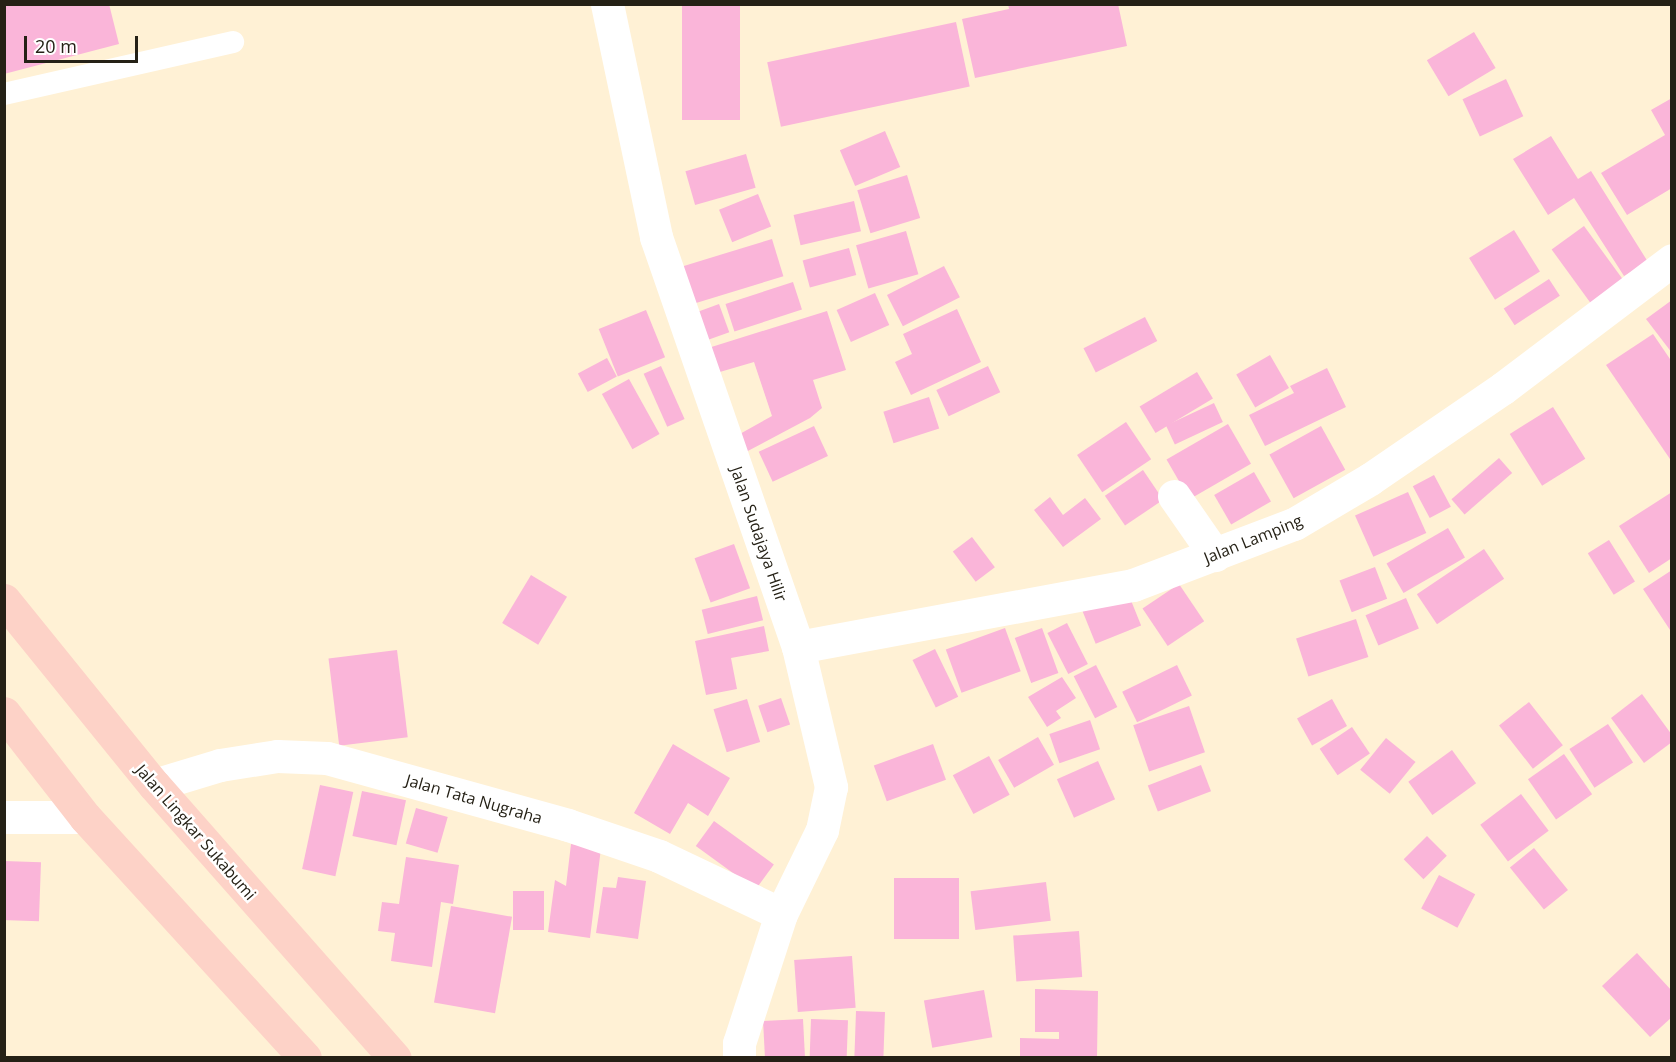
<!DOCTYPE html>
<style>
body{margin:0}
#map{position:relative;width:1676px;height:1062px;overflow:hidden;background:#fff1d5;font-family:"Open Sans",sans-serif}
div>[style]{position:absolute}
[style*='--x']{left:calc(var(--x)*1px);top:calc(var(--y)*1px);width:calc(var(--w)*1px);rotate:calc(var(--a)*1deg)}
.building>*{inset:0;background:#fab5d9;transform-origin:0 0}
.service>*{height:22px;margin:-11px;padding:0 11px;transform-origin:11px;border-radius:11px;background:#fff}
.minor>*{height:33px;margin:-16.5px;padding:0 16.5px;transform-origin:16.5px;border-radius:16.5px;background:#fff}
.primary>*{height:33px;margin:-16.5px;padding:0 16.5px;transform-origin:16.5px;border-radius:16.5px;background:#fdd2c7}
span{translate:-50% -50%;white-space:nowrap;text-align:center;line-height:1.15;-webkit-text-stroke:5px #fff;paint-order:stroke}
.street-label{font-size:16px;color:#252116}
.frame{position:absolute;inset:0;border:6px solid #252116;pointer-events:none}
.scale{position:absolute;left:24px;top:36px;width:114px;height:27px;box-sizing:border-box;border:3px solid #252116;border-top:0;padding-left:8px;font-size:18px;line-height:21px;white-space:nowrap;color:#252116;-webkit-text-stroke:4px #fff;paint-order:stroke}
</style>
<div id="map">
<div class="building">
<div style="clip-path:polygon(4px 4px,109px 4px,119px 44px,4px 74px)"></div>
<div style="left:682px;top:4px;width:58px;height:116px"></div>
<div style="clip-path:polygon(1008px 4px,1118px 4px,1127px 46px,975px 78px,962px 19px,1009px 9px)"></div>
<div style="left:956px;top:22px;width:66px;height:193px;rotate:78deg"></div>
<div style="left:1474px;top:32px;width:42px;height:55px;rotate:59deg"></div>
<div style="left:1506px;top:79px;width:41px;height:48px;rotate:65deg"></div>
<div style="clip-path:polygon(1672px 98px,1672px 188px,1627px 215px,1601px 173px,1665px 135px,1651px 110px)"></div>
<div style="left:885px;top:131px;width:39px;height:49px;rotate:67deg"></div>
<div style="clip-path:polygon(1551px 136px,1578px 179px,1591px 171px,1648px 262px,1624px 276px,1574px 198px,1548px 215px,1513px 159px)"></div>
<div style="left:746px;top:154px;width:35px;height:63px;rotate:74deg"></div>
<div style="left:907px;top:175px;width:45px;height:52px;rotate:73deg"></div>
<div style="left:758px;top:194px;width:35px;height:42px;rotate:68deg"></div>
<div style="left:854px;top:201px;width:31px;height:62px;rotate:77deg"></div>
<div style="left:1584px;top:226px;width:69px;height:40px;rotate:54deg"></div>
<div style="left:1514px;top:230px;width:49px;height:53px;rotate:58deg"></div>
<div style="left:906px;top:231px;width:45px;height:52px;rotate:74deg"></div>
<div style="left:772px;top:239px;width:39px;height:99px;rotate:73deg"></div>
<div style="left:849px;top:248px;width:28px;height:48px;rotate:75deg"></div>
<div style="left:944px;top:266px;width:35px;height:64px;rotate:63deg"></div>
<div style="left:1549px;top:279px;width:20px;height:54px;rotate:57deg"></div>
<div style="left:793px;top:282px;width:29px;height:71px;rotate:72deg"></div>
<div style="left:875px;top:293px;width:35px;height:42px;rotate:66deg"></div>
<div style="clip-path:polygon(1672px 300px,1672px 353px,1646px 319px)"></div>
<div style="left:719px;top:304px;width:30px;height:29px;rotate:70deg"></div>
<div style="clip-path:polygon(957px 309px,981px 362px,911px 395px,895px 362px,912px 354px,903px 334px)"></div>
<div style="left:646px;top:310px;width:51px;height:51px;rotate:68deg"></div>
<div style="clip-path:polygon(827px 311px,846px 370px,813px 380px,822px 408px,810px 418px,744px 453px,738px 435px,772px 416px,754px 362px,713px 374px,705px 349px)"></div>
<div style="left:1145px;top:317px;width:27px;height:69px;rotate:63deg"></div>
<div style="clip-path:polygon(1653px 334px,1672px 362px,1672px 462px,1606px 365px)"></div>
<div style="left:1270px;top:355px;width:38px;height:39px;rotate:60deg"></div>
<div style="left:607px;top:358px;width:21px;height:33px;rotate:62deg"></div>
<div style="left:661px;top:366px;width:58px;height:19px;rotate:66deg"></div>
<div style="left:988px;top:366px;width:29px;height:57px;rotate:65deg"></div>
<div style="clip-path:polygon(1327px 368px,1346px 407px,1265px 446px,1249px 415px,1294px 393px,1290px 386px)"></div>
<div style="left:1197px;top:372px;width:31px;height:67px;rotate:59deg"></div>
<div style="left:629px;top:379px;width:63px;height:31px;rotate:61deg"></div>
<div style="left:929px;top:397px;width:33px;height:48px;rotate:72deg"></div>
<div style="left:1214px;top:403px;width:21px;height:53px;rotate:65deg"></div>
<div style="left:1553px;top:407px;width:61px;height:51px;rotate:58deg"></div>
<div style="left:1126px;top:422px;width:45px;height:59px;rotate:56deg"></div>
<div style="left:1228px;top:424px;width:46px;height:71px;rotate:60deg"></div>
<div style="left:814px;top:426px;width:33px;height:61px;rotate:65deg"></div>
<div style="left:1321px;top:426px;width:50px;height:59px;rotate:61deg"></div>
<div style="left:1499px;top:458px;width:20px;height:63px;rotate:49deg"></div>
<div style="left:1143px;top:470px;width:36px;height:46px;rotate:56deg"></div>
<div style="left:1254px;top:472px;width:34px;height:46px;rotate:60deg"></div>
<div style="left:1434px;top:475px;width:36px;height:24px;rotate:62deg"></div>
<div style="left:1408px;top:492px;width:45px;height:58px;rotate:66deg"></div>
<div style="clip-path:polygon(1672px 492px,1672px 558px,1649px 573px,1619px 526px)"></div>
<div style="clip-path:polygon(1050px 497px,1063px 515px,1085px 498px,1101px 519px,1063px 547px,1034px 510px)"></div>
<div style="left:1448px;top:528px;width:34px;height:71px;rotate:60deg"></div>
<div style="left:972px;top:537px;width:38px;height:24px;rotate:53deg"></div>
<div style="left:1609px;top:540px;width:49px;height:25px;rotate:58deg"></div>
<div style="left:734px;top:544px;width:47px;height:42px;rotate:70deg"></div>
<div style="left:1484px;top:549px;width:36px;height:81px;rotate:56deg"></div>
<div style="left:1375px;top:567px;width:34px;height:38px;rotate:69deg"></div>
<div style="clip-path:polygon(1672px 570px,1672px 633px,1643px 589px)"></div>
<div style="left:531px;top:575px;width:42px;height:56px;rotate:31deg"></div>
<div style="left:1179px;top:584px;width:45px;height:44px;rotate:56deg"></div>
<div style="left:1128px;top:593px;width:35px;height:49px;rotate:68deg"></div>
<div style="left:757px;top:596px;width:25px;height:57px;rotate:76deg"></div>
<div style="left:1406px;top:598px;width:33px;height:44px;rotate:67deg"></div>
<div style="left:1356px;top:619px;width:40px;height:63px;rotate:72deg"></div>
<div style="left:1067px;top:623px;width:46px;height:22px;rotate:63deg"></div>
<div style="clip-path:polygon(764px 626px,769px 651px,731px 658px,737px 689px,706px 695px,695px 641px)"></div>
<div style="left:1005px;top:628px;width:46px;height:63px;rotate:70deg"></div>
<div style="left:1042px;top:628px;width:48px;height:29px;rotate:70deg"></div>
<div style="left:935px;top:649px;width:53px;height:25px;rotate:64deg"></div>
<div style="left:397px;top:650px;width:88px;height:69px;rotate:83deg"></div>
<div style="left:1096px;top:665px;width:47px;height:25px;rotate:63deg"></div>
<div style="left:1177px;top:665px;width:34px;height:61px;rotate:64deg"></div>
<div style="clip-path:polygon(1062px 677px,1076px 698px,1056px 711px,1061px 718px,1047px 727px,1028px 697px)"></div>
<div style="clip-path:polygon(1642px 694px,1672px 735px,1672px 742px,1644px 763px,1611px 718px)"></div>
<div style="left:781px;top:698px;width:28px;height:24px;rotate:71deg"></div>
<div style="left:747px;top:699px;width:45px;height:35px;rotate:73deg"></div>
<div style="left:1332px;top:699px;width:31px;height:40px;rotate:61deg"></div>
<div style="left:1529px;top:702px;width:55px;height:38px;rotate:52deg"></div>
<div style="left:1189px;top:706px;width:49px;height:59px;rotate:71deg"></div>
<div style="left:1090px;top:720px;width:31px;height:43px;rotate:71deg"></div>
<div style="left:1608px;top:724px;width:46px;height:46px;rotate:57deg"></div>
<div style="left:1352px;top:727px;width:32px;height:39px;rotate:56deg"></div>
<div style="left:1038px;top:737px;width:32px;height:46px;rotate:60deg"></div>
<div style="left:1386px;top:738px;width:38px;height:41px;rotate:39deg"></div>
<div style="clip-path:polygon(673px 744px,730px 778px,708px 816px,688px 803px,670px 834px,634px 813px)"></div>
<div style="left:933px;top:744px;width:38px;height:63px;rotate:70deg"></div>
<div style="left:1452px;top:750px;width:41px;height:54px;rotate:54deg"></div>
<div style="left:1564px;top:754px;width:49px;height:44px;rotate:55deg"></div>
<div style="left:989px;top:756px;width:44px;height:41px;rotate:62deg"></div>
<div style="left:1098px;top:761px;width:42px;height:45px;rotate:66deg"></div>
<div style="left:1201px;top:765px;width:28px;height:57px;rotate:69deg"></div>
<div style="left:320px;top:785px;width:34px;height:86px;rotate:12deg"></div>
<div style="left:362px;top:791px;width:45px;height:46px;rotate:12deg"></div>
<div style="left:1521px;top:794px;width:46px;height:51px;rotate:53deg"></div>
<div style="left:416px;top:808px;width:33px;height:37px;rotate:16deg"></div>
<div style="left:714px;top:821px;width:74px;height:31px;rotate:36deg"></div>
<div style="left:1427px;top:836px;width:28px;height:33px;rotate:45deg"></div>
<div style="clip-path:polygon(571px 844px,601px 848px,590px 938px,548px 932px,555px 880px,566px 886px)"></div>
<div style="left:1534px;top:848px;width:54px;height:31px;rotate:51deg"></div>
<div style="clip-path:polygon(406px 857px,459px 865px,453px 904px,441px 902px,432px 967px,391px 961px,395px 933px,378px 931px,382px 902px,399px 904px)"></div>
<div style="left:4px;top:861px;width:37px;height:59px;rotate:2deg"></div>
<div style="left:1439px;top:875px;width:41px;height:38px;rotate:28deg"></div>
<div style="clip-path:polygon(618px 877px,646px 881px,638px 939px,596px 933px,603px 887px,616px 888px)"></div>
<div style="left:894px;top:878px;width:65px;height:61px"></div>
<div style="left:1046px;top:882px;width:39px;height:76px;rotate:83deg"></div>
<div style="left:513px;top:891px;width:31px;height:39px"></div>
<div style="left:451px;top:906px;width:62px;height:98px;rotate:10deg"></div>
<div style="left:1079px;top:931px;width:46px;height:66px;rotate:86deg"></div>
<div style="clip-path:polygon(1637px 953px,1672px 991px,1672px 1017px,1650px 1037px,1602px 986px)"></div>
<div style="left:852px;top:956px;width:52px;height:58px;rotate:86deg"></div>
<div style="clip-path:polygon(1035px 989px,1098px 991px,1097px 1058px,1020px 1058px,1020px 1038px,1059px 1039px,1059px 1032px,1035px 1032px)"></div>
<div style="left:984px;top:990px;width:48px;height:61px;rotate:80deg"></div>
<div style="left:856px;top:1011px;width:29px;height:47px;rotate:2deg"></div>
<div style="left:803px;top:1019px;width:39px;height:40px;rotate:87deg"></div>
<div style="left:811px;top:1019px;width:37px;height:39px;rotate:2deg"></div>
</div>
<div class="service">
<div style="--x:4;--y:94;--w:235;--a:-12.8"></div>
</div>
<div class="minor">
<div style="--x:607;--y:4;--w:238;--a:78.1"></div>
<div style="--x:656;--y:237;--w:434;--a:70.9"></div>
<div style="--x:798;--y:647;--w:144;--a:76.7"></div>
<div style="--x:831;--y:787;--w:44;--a:101.8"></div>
<div style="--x:822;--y:830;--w:93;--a:116"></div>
<div style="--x:781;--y:914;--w:136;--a:108"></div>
<div style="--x:739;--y:1043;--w:15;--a:90"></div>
<div style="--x:1174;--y:496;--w:72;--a:55.2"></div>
<div style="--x:798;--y:647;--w:341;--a:-10.5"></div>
<div style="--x:1133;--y:585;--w:172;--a:-20.8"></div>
<div style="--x:1294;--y:524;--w:88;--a:-30.6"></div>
<div style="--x:1370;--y:479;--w:161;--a:-34.4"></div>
<div style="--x:1503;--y:388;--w:212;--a:-37.1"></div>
<div style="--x:154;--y:785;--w:69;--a:-16.9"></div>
<div style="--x:220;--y:765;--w:58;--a:-9"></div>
<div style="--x:277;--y:756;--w:50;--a:2.3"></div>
<div style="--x:327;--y:758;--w:250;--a:15.5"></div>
<div style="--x:568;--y:825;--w:96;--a:18.8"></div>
<div style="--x:659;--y:856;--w:135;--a:25.4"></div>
<div style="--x:4;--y:817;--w:81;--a:0"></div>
</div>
<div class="primary">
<div style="--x:4;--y:600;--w:238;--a:51"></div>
<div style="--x:154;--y:785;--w:364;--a:48.6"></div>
<div style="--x:4;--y:713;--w:132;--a:52.1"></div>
<div style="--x:85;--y:817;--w:326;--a:47.6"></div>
</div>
<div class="street-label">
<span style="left:759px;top:534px;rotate:71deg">Jalan Sudajaya Hilir</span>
<span style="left:1253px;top:539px;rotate:-22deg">Jalan Lamping</span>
<span style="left:474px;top:799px;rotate:16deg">Jalan Tata Nugraha</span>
<span style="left:196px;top:832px;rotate:49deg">Jalan Lingkar Sukabumi</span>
</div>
<div class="frame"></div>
<div class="scale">20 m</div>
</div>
